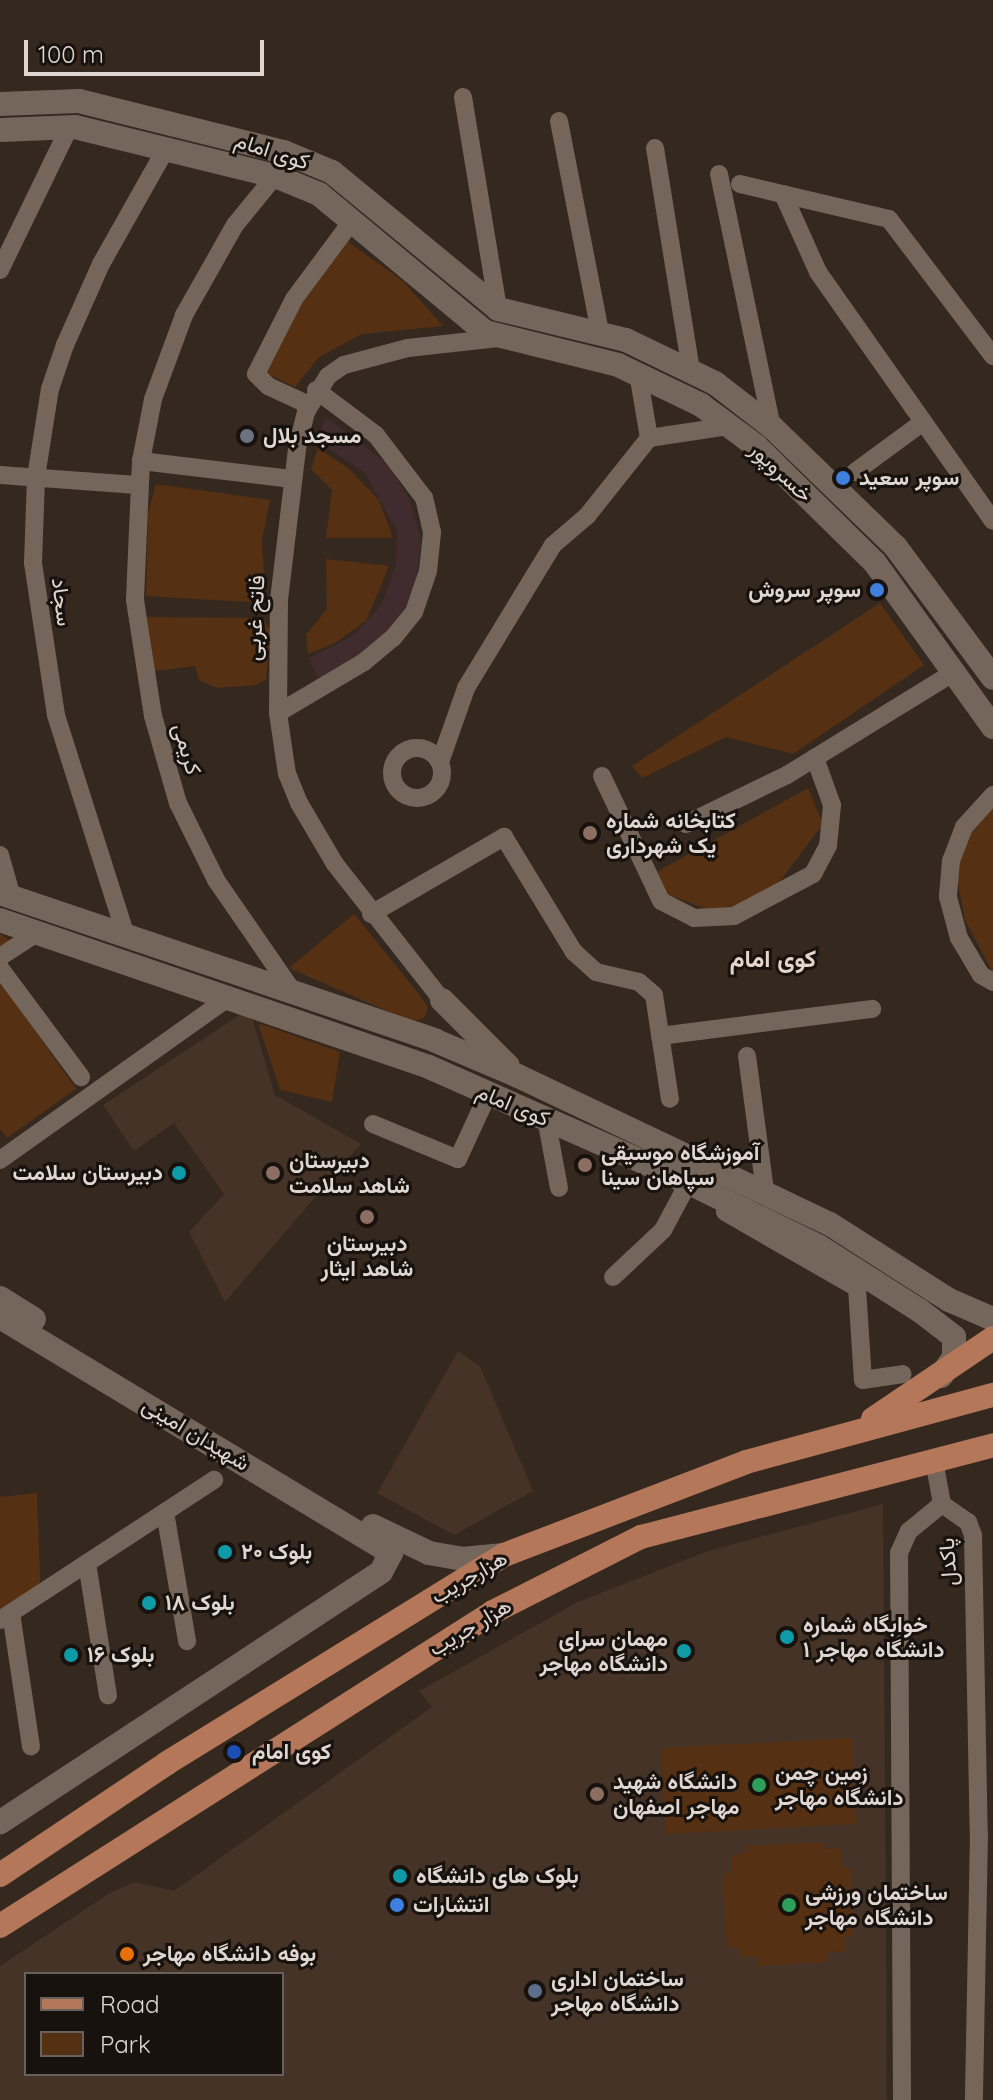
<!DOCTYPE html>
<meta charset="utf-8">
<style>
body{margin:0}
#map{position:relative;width:993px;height:2100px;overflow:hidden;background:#35281f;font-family:Quicksand,Vazirmatn,sans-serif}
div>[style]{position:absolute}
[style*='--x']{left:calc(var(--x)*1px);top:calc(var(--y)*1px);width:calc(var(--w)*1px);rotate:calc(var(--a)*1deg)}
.commercial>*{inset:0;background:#402c2f}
.built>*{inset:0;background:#443326}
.green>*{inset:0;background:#553012;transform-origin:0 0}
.street>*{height:18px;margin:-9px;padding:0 9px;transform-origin:9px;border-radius:9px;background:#74665b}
.street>.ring{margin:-9px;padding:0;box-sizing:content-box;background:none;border:18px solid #74665b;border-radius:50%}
.secondary>*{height:24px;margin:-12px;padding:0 12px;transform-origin:12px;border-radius:12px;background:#74665b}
.primary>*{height:24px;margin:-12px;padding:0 12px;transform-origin:12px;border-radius:12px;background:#b5775a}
.dots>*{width:22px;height:22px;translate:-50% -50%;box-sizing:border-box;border:4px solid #18120e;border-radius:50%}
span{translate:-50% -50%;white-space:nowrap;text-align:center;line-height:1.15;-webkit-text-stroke:6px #18120e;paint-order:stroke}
.street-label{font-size:22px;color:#dfd6d1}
.poi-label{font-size:22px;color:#dfd6d1;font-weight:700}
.left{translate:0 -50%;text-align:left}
.right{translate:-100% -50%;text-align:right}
.neighbourhood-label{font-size:24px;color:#e6d5ca;font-weight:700}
.legend{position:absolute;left:24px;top:1972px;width:260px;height:104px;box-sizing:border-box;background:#18120e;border:2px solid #68605c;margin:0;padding:10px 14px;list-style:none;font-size:24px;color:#dfd6d1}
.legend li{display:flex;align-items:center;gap:16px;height:40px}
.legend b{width:40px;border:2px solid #68605c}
.scale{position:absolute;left:24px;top:40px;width:240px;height:36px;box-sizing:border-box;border:4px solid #dfd6d1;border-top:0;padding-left:10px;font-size:24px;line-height:28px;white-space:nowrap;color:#dfd6d1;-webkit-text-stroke:6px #18120e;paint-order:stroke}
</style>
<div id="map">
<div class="commercial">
<div style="clip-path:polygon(326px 417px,388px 464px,411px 502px,421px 541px,415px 586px,394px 629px,342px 668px,318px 678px,309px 658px,353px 636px,381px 606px,396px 565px,397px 531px,364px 472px,317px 441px)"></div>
</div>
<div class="built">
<div style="clip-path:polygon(241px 1014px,252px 1017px,275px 1095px,361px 1144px,225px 1302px,189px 1232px,224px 1194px,174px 1123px,134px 1151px,103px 1105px)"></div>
<div style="clip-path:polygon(458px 1351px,480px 1366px,533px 1491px,454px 1535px,377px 1493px)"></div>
<div style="clip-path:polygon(evenodd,883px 1504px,887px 2100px,0 2100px,0 1966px,108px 1894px,134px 1882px,174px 1891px,432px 1707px,419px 1691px,578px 1602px,708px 1551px,883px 1504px,26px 1974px,282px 1974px,282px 2074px,26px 2074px,26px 1974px)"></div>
</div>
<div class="green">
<div style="clip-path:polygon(344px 239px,403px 281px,443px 326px,362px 334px,319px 357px,295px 387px,260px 370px,300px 293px)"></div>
<div style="clip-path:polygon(318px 448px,348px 468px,379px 500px,393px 538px,326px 538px,332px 490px,311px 469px)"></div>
<div style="clip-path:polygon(156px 484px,270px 500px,262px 540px,266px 603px,146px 596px,148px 513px)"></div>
<div style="clip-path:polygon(326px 559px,389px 566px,366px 621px,335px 643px,308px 654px,306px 635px,327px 609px)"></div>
<div style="clip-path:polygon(880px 603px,924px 665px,793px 754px,726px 737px,642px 778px,632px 766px)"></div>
<div style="clip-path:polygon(147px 617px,263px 618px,271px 631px,266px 679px,257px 685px,217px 688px,199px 680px,195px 666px,155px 671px)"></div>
<div style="clip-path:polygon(808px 788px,823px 824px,774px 889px,716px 913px,667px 894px,651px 875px)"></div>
<div style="clip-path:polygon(993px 801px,993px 973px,965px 920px,958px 883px,960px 843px)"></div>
<div style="clip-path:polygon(354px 914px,419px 994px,428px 1008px,424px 1018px,412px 1022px,289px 968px)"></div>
<div style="clip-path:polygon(0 934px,15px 944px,1px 982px,76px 1089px,7px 1138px,0 1129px)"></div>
<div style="clip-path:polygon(258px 1023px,340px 1052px,332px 1102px,280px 1090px)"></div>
<div style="clip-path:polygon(37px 1493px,41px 1601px,0 1626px,0 1497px)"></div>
<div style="left:852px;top:1738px;width:86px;height:191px;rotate:87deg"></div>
<div style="clip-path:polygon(824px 1842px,824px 1849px,840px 1848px,842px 1868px,851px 1868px,854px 1936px,845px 1937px,846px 1951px,828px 1952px,828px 1962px,758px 1966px,757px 1957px,739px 1957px,738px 1947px,727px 1948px,723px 1873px,732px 1873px,731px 1855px,745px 1854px,745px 1846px)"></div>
</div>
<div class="street">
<div style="--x:463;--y:97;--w:215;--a:80.6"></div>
<div style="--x:559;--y:121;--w:215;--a:79"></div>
<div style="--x:655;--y:148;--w:225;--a:80.8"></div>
<div style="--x:719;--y:174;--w:258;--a:78.2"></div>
<div style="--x:740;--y:184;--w:153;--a:13.2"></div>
<div style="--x:889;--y:219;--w:172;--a:52.8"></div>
<div style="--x:783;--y:194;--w:85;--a:65.8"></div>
<div style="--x:818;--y:272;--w:304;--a:54.9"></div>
<div style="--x:0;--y:270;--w:160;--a:-64.1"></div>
<div style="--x:638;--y:373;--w:66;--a:80.4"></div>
<div style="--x:649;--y:438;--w:80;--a:-8.6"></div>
<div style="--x:309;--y:405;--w:45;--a:-155.1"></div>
<div style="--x:268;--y:386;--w:17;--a:-135"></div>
<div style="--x:256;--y:374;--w:84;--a:-63.1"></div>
<div style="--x:294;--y:299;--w:97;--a:-53.4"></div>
<div style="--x:141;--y:461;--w:63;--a:-79"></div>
<div style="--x:153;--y:399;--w:90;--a:-69.7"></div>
<div style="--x:184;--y:315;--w:103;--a:-60.5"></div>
<div style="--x:235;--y:225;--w:63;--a:-50.8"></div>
<div style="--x:855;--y:472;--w:84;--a:-36.3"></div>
<div style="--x:0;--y:475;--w:137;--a:4.2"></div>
<div style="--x:292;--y:479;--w:152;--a:-173.2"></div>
<div style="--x:141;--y:461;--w:139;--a:92.5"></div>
<div style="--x:135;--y:600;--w:117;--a:81.2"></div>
<div style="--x:153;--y:716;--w:91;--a:74"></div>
<div style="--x:178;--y:803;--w:86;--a:63.7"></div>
<div style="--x:216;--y:880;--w:137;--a:55.4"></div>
<div style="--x:278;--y:713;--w:100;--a:-30.7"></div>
<div style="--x:364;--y:662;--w:38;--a:-40"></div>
<div style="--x:393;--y:638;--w:33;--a:-51"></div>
<div style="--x:414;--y:612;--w:43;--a:-71.1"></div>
<div style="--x:428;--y:571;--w:39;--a:-84"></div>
<div style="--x:432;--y:532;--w:35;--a:-103"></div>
<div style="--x:424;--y:498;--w:79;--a:-127.3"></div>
<div style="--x:376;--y:435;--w:75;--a:-143.1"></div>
<div class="ring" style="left:392px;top:748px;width:32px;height:32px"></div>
<div style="--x:440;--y:762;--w:78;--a:-70.6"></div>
<div style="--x:466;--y:688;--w:167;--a:-58.7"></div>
<div style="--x:553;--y:545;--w:45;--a:-40.5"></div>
<div style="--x:587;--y:516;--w:100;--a:-51.5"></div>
<div style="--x:602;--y:776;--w:138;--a:64.7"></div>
<div style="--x:661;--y:901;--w:37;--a:27"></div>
<div style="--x:694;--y:918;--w:40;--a:-2.9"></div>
<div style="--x:734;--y:916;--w:89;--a:-28"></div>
<div style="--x:813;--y:874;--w:32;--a:-62"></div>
<div style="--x:828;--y:846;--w:41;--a:-84.4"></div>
<div style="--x:832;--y:805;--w:50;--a:-109.9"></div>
<div style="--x:993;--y:795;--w:43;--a:132.2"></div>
<div style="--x:964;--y:827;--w:36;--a:111"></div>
<div style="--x:951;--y:861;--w:36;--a:95"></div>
<div style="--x:948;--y:897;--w:42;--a:75"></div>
<div style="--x:959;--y:938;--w:43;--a:59.3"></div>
<div style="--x:981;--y:975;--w:14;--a:30"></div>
<div style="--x:686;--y:824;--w:112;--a:-25.9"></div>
<div style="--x:787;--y:775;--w:198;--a:-31.6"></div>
<div style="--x:0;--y:855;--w:44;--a:74.1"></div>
<div style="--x:371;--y:914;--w:154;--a:-30.1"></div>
<div style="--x:504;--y:837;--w:135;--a:58.7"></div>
<div style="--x:574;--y:952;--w:30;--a:42"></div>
<div style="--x:596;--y:972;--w:44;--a:13.1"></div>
<div style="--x:639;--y:982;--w:20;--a:41"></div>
<div style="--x:654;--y:995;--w:105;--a:81.3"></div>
<div style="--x:126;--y:936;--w:232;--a:-107.6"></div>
<div style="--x:56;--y:715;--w:154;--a:-98.6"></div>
<div style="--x:33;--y:563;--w:86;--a:-88"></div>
<div style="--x:36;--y:477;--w:89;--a:-81"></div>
<div style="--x:50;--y:389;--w:46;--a:-71.2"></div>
<div style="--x:65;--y:345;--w:89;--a:-66"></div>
<div style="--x:101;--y:264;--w:134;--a:-60.6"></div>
<div style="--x:0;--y:957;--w:44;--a:-33"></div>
<div style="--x:0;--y:968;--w:136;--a:53.4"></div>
<div style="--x:442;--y:1000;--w:173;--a:-128.2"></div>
<div style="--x:335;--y:864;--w:71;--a:-120.5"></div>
<div style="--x:299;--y:803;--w:31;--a:-112"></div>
<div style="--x:287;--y:774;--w:62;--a:-98.4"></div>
<div style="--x:278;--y:713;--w:113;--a:-89.5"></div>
<div style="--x:279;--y:600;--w:153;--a:-83.2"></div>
<div style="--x:297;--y:448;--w:37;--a:-76"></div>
<div style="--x:306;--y:412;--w:42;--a:-58.6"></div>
<div style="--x:328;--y:376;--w:19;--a:-35"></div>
<div style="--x:344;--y:365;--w:66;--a:-14.9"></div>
<div style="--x:408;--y:348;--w:91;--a:-6.3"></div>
<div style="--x:660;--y:1036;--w:214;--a:-7.3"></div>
<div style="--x:747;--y:1056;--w:136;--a:82.4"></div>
<div style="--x:546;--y:1118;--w:71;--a:79.5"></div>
<div style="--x:373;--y:1124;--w:92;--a:22.4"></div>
<div style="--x:458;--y:1159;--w:69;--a:-65.3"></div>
<div style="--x:0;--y:1160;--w:280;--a:-35.4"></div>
<div style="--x:725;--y:1212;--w:152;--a:29.9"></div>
<div style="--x:857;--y:1288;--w:92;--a:86.3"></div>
<div style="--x:863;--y:1380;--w:40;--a:-8.5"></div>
<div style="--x:613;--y:1277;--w:69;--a:-43.2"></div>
<div style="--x:663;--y:1230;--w:47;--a:-61.8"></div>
<div style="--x:685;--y:1189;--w:18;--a:-131"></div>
<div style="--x:934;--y:1460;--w:45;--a:79.7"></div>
<div style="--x:165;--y:1512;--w:131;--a:80.3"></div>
<div style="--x:87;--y:1563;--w:134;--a:81"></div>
<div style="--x:11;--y:1613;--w:135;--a:81.5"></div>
<div style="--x:0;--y:1620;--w:256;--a:-33.2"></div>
<div style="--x:902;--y:2100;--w:547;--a:-90.31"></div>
<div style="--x:899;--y:1553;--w:24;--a:-66"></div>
<div style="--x:909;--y:1531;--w:43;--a:-39.3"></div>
<div style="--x:942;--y:1504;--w:32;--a:35"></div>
<div style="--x:968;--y:1522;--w:14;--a:69"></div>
<div style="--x:973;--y:1535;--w:299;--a:88.9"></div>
<div style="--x:979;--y:1834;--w:266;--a:91.1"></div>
</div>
<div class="secondary">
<div style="--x:0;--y:104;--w:79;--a:-2.2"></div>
<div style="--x:79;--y:101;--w:211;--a:14"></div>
<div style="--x:284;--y:152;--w:52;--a:22.6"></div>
<div style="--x:332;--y:172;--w:215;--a:39.5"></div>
<div style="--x:498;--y:309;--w:132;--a:13.6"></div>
<div style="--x:626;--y:340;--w:99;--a:25.8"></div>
<div style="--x:715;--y:383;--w:72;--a:37.7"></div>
<div style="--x:772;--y:427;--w:171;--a:44.1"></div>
<div style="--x:895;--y:546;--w:164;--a:53.4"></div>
<div style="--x:0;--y:130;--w:75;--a:-2.3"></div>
<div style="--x:75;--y:127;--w:206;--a:13.8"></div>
<div style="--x:275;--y:176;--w:48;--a:22.2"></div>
<div style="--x:319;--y:194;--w:216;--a:39.7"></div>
<div style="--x:485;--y:332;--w:137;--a:13.9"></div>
<div style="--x:618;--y:365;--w:92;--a:25.7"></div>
<div style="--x:701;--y:405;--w:69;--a:36.7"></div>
<div style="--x:756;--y:446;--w:167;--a:44.5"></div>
<div style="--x:875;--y:563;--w:202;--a:54.3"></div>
<div style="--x:0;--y:893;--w:460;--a:18.7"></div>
<div style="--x:436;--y:1041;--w:89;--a:23.1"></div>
<div style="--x:518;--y:1076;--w:345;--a:25.4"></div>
<div style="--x:830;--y:1224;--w:141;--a:32.6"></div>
<div style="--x:949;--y:1300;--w:48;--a:23.4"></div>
<div style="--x:0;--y:920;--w:453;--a:18.9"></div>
<div style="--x:429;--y:1067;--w:267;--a:23.9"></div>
<div style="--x:673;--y:1175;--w:161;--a:26.1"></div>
<div style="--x:818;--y:1246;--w:120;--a:32.4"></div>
<div style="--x:919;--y:1310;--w:44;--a:37.6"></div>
<div style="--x:954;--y:1337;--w:20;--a:90"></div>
<div style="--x:954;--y:1357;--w:23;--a:124"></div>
<div style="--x:442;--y:1000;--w:93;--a:45"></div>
<div style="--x:0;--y:1298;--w:40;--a:32"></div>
<div style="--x:0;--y:1317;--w:457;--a:31.1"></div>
<div style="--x:391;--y:1553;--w:21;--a:118"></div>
<div style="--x:381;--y:1572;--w:456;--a:146.7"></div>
<div style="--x:373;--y:1526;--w:62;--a:25.7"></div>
<div style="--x:429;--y:1553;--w:34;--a:10"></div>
<div style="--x:462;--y:1559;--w:42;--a:-5.4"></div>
</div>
<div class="primary">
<div style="--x:873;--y:1419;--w:145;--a:-34"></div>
<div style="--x:0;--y:1875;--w:201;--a:-33.8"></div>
<div style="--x:167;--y:1763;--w:396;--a:-31.7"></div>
<div style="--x:504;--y:1555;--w:259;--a:-21"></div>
<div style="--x:746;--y:1462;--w:256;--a:-15.2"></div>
<div style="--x:0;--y:1926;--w:585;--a:-32.49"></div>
<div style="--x:493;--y:1612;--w:166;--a:-26.9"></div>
<div style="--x:641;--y:1537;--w:364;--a:-14.6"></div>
</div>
<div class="dots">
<div style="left:247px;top:436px;background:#6b7280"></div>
<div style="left:843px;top:478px;background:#3f7fe0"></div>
<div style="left:877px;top:590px;background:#3f7fe0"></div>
<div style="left:590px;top:833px;background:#8d6e63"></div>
<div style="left:585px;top:1165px;background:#8d6e63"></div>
<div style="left:179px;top:1173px;background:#0f9aa8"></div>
<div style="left:273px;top:1173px;background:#8d6e63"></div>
<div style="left:367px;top:1217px;background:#8d6e63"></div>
<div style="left:225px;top:1552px;background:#0f9aa8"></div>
<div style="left:149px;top:1603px;background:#0f9aa8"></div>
<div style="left:787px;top:1637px;background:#0f9aa8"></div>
<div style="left:684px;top:1651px;background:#0f9aa8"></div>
<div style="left:71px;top:1655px;background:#0f9aa8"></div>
<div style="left:234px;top:1752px;background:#1a4fb4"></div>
<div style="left:759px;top:1785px;background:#2e9e5b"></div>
<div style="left:597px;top:1794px;background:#8d6e63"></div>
<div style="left:400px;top:1876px;background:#0f9aa8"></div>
<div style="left:397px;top:1905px;background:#3f7fe0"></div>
<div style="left:789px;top:1905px;background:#2e9e5b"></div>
<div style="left:127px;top:1954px;background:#e8710a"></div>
<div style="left:535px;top:1991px;background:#5c6f8a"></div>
</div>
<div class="street-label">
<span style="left:272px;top:151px;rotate:18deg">کوی امام</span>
<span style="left:781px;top:472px;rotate:43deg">خسروپور</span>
<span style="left:62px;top:602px;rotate:83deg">سجاد</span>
<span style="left:255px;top:618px;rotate:-87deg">فاتح غربی</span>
<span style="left:187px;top:749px;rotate:74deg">کریمی</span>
<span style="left:513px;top:1105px;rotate:23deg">کوی امام</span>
<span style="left:196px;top:1434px;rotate:31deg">شهیدان امینی</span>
<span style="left:948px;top:1562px;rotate:-94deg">پاکدل</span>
<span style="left:469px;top:1577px;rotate:-30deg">هزارجریب</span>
<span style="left:470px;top:1627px;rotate:-31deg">هزار جریب</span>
</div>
<div class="poi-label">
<span class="left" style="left:263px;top:436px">مسجد بلال</span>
<span class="left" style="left:859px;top:478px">سوپر سعید</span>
<span class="right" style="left:861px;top:590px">سوپر سروش</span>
<span class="left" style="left:606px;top:833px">کتابخانه شماره<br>یک شهرداری</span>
<span class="left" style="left:601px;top:1165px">آموزشگاه موسیقی<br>سپاهان سینا</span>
<span class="left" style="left:289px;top:1173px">دبیرستان<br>شاهد سلامت</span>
<span class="right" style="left:163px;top:1173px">دبیرستان سلامت</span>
<span style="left:367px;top:1256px">دبیرستان<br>شاهد ایثار</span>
<span class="left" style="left:241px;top:1552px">بلوک ۲۰</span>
<span class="left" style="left:165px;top:1603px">بلوک ۱۸</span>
<span class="left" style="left:803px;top:1637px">خوابگاه شماره<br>۱ دانشگاه مهاجر</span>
<span class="right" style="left:668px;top:1651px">مهمان سرای<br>دانشگاه مهاجر</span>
<span class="left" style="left:87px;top:1655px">بلوک ۱۶</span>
<span class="left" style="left:252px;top:1752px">کوی امام</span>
<span class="left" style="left:775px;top:1785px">زمین چمن<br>دانشگاه مهاجر</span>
<span class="left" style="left:613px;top:1794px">دانشگاه شهید<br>مهاجر اصفهان</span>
<span class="left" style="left:416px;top:1876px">بلوک های دانشگاه</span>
<span class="left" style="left:805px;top:1905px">ساختمان ورزشی<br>دانشگاه مهاجر</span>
<span class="left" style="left:413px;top:1905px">انتشارات</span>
<span class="left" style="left:143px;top:1954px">بوفه دانشگاه مهاجر</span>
<span class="left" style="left:551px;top:1991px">ساختمان اداری<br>دانشگاه مهاجر</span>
</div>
<div class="neighbourhood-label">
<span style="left:773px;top:959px">کوی امام</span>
</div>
<ul class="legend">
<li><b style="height:10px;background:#b5775a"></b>Road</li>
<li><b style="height:22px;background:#553012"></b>Park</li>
</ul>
<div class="scale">100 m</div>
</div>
